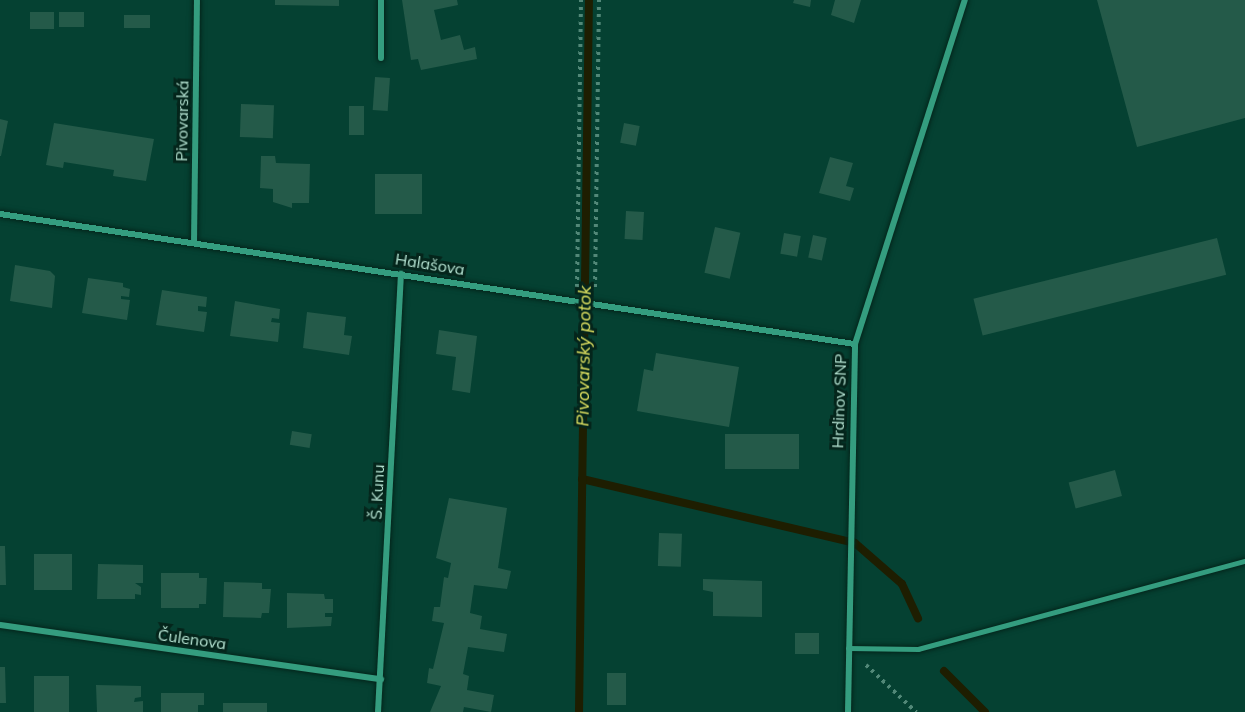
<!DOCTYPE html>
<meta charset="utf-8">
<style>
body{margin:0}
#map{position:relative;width:1245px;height:712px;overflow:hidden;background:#054132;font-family:Mulish,sans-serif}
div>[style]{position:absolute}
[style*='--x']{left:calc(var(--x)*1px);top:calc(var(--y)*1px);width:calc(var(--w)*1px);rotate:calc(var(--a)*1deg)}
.stream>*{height:8px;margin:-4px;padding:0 4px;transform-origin:4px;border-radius:4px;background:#1e1e01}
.building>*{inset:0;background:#245a49;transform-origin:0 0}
.path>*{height:4px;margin-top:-2px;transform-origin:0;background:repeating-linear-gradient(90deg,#528878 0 3px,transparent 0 7.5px)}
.roads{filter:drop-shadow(0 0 2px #04251b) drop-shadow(0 0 2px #04251b)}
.lane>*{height:4.5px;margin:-2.25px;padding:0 2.25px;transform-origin:2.25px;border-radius:2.25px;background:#349d7f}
.street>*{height:6px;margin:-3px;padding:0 3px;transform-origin:3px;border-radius:3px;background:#349d7f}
span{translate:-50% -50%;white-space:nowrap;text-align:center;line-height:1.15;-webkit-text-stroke:6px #04251b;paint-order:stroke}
.street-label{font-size:16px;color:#b4e2d1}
.water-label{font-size:18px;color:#e2e462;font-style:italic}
</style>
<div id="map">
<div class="stream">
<div style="--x:582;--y:479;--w:280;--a:13.2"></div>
<div style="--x:855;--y:543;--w:62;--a:41.1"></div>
<div style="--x:902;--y:584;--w:38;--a:65"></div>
<div style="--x:944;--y:671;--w:58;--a:45"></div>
<div style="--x:579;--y:712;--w:712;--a:-89.2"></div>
</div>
<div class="building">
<div style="clip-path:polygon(275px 0,339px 0,339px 6px,275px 5px)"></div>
<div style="clip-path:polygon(402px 0,457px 0,458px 5px,434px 10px,441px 40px,460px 35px,464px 50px,475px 47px,477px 59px,421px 70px,418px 59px,411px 60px)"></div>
<div style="clip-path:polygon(794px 0,811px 0,810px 7px,793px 3px)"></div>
<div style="clip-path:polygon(835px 0,861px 0,854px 23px,831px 15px)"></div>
<div style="clip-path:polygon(1097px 0,1245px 0,1245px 118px,1137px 147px)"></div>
<div style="left:30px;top:12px;width:24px;height:17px"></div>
<div style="left:84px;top:12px;width:15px;height:25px;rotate:90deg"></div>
<div style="left:124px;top:15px;width:26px;height:13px"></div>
<div style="left:375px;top:77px;width:15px;height:33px;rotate:4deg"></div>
<div style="left:241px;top:104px;width:33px;height:33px;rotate:2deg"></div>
<div style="left:349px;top:106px;width:15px;height:29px"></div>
<div style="clip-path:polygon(0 119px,8px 121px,1px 156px,0 156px)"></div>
<div style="clip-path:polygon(54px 123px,154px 139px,146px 181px,113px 176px,114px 170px,64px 162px,63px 168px,46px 165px)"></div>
<div style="left:624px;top:123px;width:16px;height:20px;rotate:11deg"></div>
<div style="clip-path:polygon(261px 156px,275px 156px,276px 163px,310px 164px,309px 203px,292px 203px,292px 208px,273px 202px,273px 189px,260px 188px)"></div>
<div style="clip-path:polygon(830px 157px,853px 163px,846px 186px,854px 188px,850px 201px,819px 193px)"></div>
<div style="left:375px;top:174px;width:47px;height:40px"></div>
<div style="left:626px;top:211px;width:18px;height:28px;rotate:3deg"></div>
<div style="left:715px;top:227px;width:26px;height:47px;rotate:13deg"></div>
<div style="left:784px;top:233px;width:17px;height:21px;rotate:10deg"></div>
<div style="left:813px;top:235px;width:14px;height:23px;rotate:12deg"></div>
<div style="left:1217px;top:238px;width:38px;height:251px;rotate:76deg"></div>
<div style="clip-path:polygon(15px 265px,50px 271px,55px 276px,52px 308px,10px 301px)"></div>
<div style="clip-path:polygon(88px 278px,123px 283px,123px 287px,130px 289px,129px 297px,121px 296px,121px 299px,130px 300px,127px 320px,82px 313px)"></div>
<div style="clip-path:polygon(162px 290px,207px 297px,206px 307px,198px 306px,198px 311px,207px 312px,204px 332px,156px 325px)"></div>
<div style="clip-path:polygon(235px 301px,280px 309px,279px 319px,272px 318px,271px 322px,280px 323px,278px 342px,230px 336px)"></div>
<div style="clip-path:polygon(307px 312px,346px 317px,344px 335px,352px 336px,349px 355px,303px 348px)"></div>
<div style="clip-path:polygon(439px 330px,477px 336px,470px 393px,452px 390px,456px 357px,436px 354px)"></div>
<div style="clip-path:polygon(656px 353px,739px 367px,729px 427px,637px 411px,644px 369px,653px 371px)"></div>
<div style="left:292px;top:431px;width:20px;height:14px;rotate:9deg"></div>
<div style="left:725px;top:434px;width:74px;height:35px"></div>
<div style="left:1115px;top:470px;width:27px;height:48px;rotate:75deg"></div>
<div style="clip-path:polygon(449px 498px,507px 508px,498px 568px,511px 571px,507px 589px,474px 585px,470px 613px,482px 616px,480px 629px,507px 634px,504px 652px,468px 647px,463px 674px,469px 676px,467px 690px,494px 695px,491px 712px,464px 707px,463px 712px,430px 712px,441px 686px,427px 683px,429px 668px,433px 669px,444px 623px,432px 621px,434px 607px,440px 607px,444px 577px,448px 578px,451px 563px,436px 558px)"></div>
<div style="left:659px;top:533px;width:23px;height:33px;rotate:2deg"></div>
<div style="clip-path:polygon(0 546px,5px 546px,6px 585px,0 585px)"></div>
<div style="left:34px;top:554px;width:38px;height:36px"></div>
<div style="clip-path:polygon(98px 564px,143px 565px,143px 583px,135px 583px,141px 587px,141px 595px,135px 594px,135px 599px,97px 599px)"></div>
<div style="clip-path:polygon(161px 573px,199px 573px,199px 578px,207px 578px,206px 604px,199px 604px,199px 608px,161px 608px)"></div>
<div style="clip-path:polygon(703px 579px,762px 581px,762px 617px,713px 616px,713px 592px,703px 590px)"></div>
<div style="clip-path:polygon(224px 582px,262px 583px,262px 589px,271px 589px,269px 613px,262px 613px,261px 618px,223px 617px)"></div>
<div style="clip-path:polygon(287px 593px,324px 594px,325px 599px,333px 599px,333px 613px,325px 613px,325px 617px,332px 617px,331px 626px,287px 628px)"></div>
<div style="left:795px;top:633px;width:24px;height:21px"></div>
<div style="clip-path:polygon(0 667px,5px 667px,6px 703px,0 703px)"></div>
<div style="left:607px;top:673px;width:19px;height:32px"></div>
<div style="left:34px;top:676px;width:35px;height:36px"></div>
<div style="clip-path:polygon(96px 685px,141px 686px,141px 697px,135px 698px,134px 702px,143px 701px,143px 712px,97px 712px)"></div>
<div style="clip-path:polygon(161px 693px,204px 693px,204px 705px,198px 705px,198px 712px,161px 712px)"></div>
<div style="left:223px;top:703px;width:44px;height:9px"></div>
</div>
<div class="path">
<div style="--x:577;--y:287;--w:287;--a:-89.2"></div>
<div style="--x:595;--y:287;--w:287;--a:-89.2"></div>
<div style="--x:866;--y:665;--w:69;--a:43.2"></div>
</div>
<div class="roads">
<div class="lane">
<div style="--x:848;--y:648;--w:70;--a:0.8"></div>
<div style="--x:918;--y:649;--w:339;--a:-15.1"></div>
</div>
<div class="street">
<div style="--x:381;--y:0;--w:58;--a:90"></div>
<div style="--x:0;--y:214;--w:865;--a:8.65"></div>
<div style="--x:194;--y:243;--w:243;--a:-89.3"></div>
<div style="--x:0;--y:625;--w:385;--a:8.1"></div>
<div style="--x:378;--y:712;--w:439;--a:-87"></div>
<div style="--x:848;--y:712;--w:368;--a:-88.9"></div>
<div style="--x:855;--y:344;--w:361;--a:-72.3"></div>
</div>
</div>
<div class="street-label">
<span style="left:182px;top:121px;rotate:-89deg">Pivovarská</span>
<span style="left:430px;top:264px;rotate:9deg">Halašova</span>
<span style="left:839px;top:401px;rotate:-88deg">Hrdinov SNP</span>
<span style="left:377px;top:492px;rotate:-87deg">Š. Kunu</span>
<span style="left:192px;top:639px;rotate:8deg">Čulenova</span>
</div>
<div class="water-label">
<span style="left:584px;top:356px;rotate:-89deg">Pivovarský potok</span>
</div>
</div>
